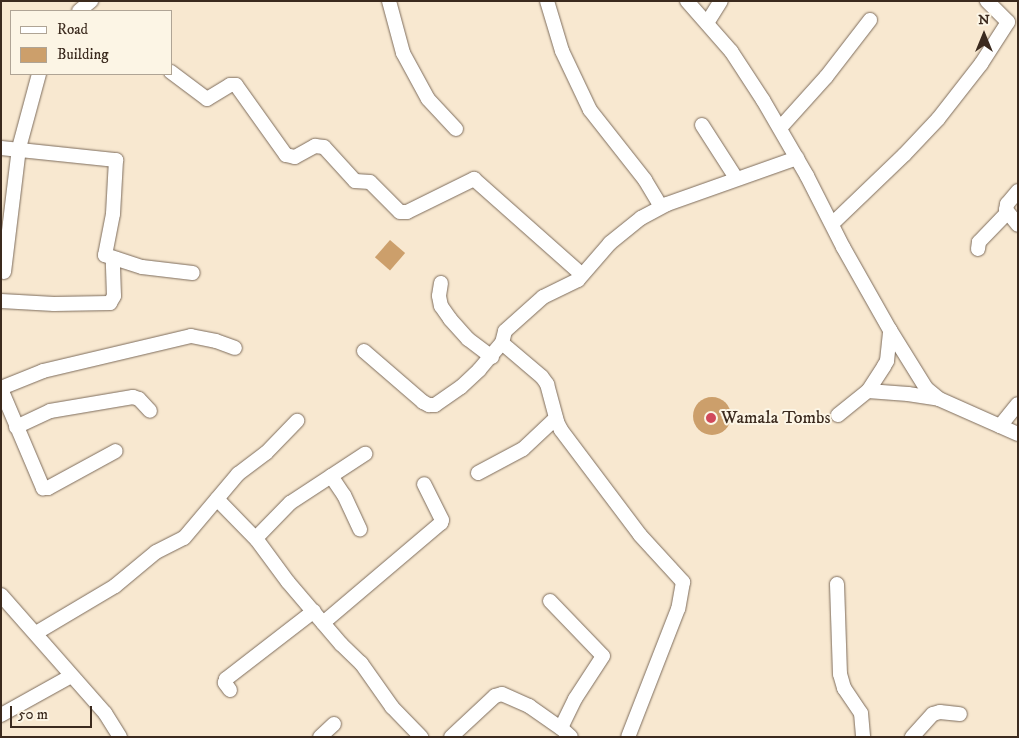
<!DOCTYPE html>
<style>
body{margin:0}
#map{position:relative;width:1019px;height:738px;overflow:hidden;background:#f8e8d0;font-family:"IM FELL DW Pica",serif}
div>[style]{position:absolute}
[style*='--x']{left:calc(var(--x)*1px);top:calc(var(--y)*1px);width:calc(var(--w)*1px);rotate:calc(var(--a)*1deg)}
.building>*{inset:0;background:#cc9f6b;transform-origin:0 0}
.round{border-radius:50%}
.roads{filter:drop-shadow(0 0 1px #7d6c5c) drop-shadow(0 0 1px #7d6c5c)}
.minor>*{height:14px;margin:-7px;padding:0 7px;transform-origin:7px;border-radius:7px;background:#fff}
.dots>*{width:14px;height:14px;translate:-50% -50%;box-sizing:border-box;border:2px solid #fcf5e5;border-radius:50%}
span{translate:-50% -50%;white-space:nowrap;text-align:center;line-height:1.15;-webkit-text-stroke:4px #fcf5e5;paint-order:stroke}
.poi-label{font-size:18px;color:#3b2a1e}
.left{translate:0 -50%;text-align:left}
.frame{position:absolute;inset:0;border:2px solid #3b2a1e;pointer-events:none}
.legend{position:absolute;left:10px;top:10px;width:162px;height:65px;box-sizing:border-box;background:#fcf5e5;border:1px solid #afa495;margin:0;padding:6px 9px;list-style:none;font-size:15px;color:#3b2a1e}
.legend li{display:flex;align-items:center;gap:10px;height:25px}
.legend b{width:25px;border:1px solid #afa495}
.north{position:absolute;left:959px;top:10px;width:50px;height:50px;-webkit-text-stroke:4px #fcf5e5;paint-order:stroke;rotate:0deg;font-size:14px;font-weight:700;line-height:20px;text-align:center;color:#3b2a1e}
.north::after{content:'';display:block;margin:auto;width:18px;height:22px;background:#3b2a1e;clip-path:polygon(50% 0,100% 100%,50% 72%,0 100%)}
.scale{position:absolute;left:10px;top:706px;width:82px;height:22px;box-sizing:border-box;border:2px solid #3b2a1e;border-top:0;padding-left:6px;font-size:15px;line-height:18px;white-space:nowrap;color:#3b2a1e;-webkit-text-stroke:4px #fcf5e5;paint-order:stroke}
</style>
<div id="map">
<div class="building">
<div style="left:390px;top:240px;width:20px;height:23px;rotate:41deg"></div>
<div class="round" style="left:693px;top:397px;width:38px;height:38px"></div>
</div>
<div class="roads">
<div class="minor">
<div style="--x:389;--y:1;--w:54;--a:74.9"></div>
<div style="--x:403;--y:53;--w:52;--a:61.5"></div>
<div style="--x:428;--y:99;--w:41;--a:47"></div>
<div style="--x:547;--y:1;--w:52;--a:73.3"></div>
<div style="--x:562;--y:51;--w:65;--a:64.6"></div>
<div style="--x:590;--y:110;--w:89;--a:51.8"></div>
<div style="--x:645;--y:180;--w:31;--a:59"></div>
<div style="--x:687;--y:1;--w:67;--a:48.7"></div>
<div style="--x:731;--y:51;--w:59;--a:56.9"></div>
<div style="--x:763;--y:100;--w:88;--a:59.9"></div>
<div style="--x:807;--y:176;--w:80;--a:63.1"></div>
<div style="--x:843;--y:247;--w:95;--a:60.5"></div>
<div style="--x:890;--y:330;--w:68;--a:58.2"></div>
<div style="--x:926;--y:388;--w:17;--a:40"></div>
<div style="--x:939;--y:399;--w:86;--a:23.9"></div>
<div style="--x:79;--y:11;--w:16;--a:-40"></div>
<div style="--x:707;--y:23;--w:26;--a:-58"></div>
<div style="--x:171;--y:72;--w:45;--a:36.9"></div>
<div style="--x:207;--y:99;--w:27;--a:-31"></div>
<div style="--x:230;--y:85;--w:6;--a:0"></div>
<div style="--x:236;--y:85;--w:86;--a:54.5"></div>
<div style="--x:286;--y:155;--w:9;--a:13"></div>
<div style="--x:295;--y:157;--w:23;--a:-29"></div>
<div style="--x:315;--y:146;--w:9;--a:6"></div>
<div style="--x:324;--y:147;--w:46;--a:47.6"></div>
<div style="--x:355;--y:181;--w:15;--a:4"></div>
<div style="--x:370;--y:182;--w:42;--a:45"></div>
<div style="--x:400;--y:212;--w:7;--a:0"></div>
<div style="--x:407;--y:212;--w:75;--a:-26.2"></div>
<div style="--x:474;--y:179;--w:144;--a:41.6"></div>
<div style="--x:702;--y:125;--w:63;--a:57.3"></div>
<div style="--x:780;--y:128;--w:69;--a:-48"></div>
<div style="--x:826;--y:77;--w:72;--a:-52.3"></div>
<div style="--x:1;--y:148;--w:116;--a:6"></div>
<div style="--x:116;--y:160;--w:54;--a:93.2"></div>
<div style="--x:113;--y:214;--w:42;--a:101"></div>
<div style="--x:105;--y:255;--w:39;--a:18"></div>
<div style="--x:142;--y:267;--w:51;--a:6.7"></div>
<div style="--x:1018;--y:191;--w:17;--a:130"></div>
<div style="--x:1007;--y:204;--w:6;--a:99"></div>
<div style="--x:1006;--y:210;--w:19;--a:51"></div>
<div style="--x:832;--y:224;--w:100;--a:-43.8"></div>
<div style="--x:904;--y:155;--w:50;--a:-46.6"></div>
<div style="--x:938;--y:119;--w:70;--a:-52"></div>
<div style="--x:981;--y:64;--w:50;--a:-57.3"></div>
<div style="--x:1008;--y:22;--w:30;--a:-135"></div>
<div style="--x:978;--y:249;--w:7;--a:-82"></div>
<div style="--x:979;--y:242;--w:40;--a:-46"></div>
<div style="--x:4;--y:272;--w:125;--a:-83.1"></div>
<div style="--x:19;--y:148;--w:77;--a:-74.9"></div>
<div style="--x:441;--y:283;--w:13;--a:99"></div>
<div style="--x:439;--y:296;--w:10;--a:79"></div>
<div style="--x:441;--y:306;--w:16;--a:55"></div>
<div style="--x:450;--y:319;--w:27;--a:48"></div>
<div style="--x:468;--y:339;--w:30;--a:37"></div>
<div style="--x:1;--y:301;--w:53;--a:3.2"></div>
<div style="--x:54;--y:304;--w:56;--a:-1"></div>
<div style="--x:110;--y:303;--w:8;--a:-60"></div>
<div style="--x:114;--y:296;--w:36;--a:-92"></div>
<div style="--x:502;--y:343;--w:52;--a:40.4"></div>
<div style="--x:542;--y:377;--w:9;--a:54"></div>
<div style="--x:547;--y:384;--w:39;--a:75"></div>
<div style="--x:557;--y:422;--w:9;--a:63"></div>
<div style="--x:561;--y:430;--w:131;--a:53"></div>
<div style="--x:640;--y:535;--w:64;--a:47.5"></div>
<div style="--x:683;--y:582;--w:27;--a:100"></div>
<div style="--x:678;--y:609;--w:137;--a:111.3"></div>
<div style="--x:364;--y:351;--w:78;--a:40.8"></div>
<div style="--x:423;--y:402;--w:7;--a:27"></div>
<div style="--x:429;--y:405;--w:6;--a:0"></div>
<div style="--x:435;--y:405;--w:32;--a:-35"></div>
<div style="--x:461;--y:387;--w:25;--a:-43"></div>
<div style="--x:479;--y:370;--w:35;--a:-50"></div>
<div style="--x:502;--y:343;--w:12;--a:-76"></div>
<div style="--x:505;--y:331;--w:51;--a:-41.8"></div>
<div style="--x:543;--y:297;--w:39;--a:-26"></div>
<div style="--x:578;--y:280;--w:49;--a:-49.1"></div>
<div style="--x:610;--y:243;--w:40;--a:-39"></div>
<div style="--x:641;--y:218;--w:30;--a:-28"></div>
<div style="--x:667;--y:204;--w:138;--a:-19.5"></div>
<div style="--x:1;--y:388;--w:45;--a:-22"></div>
<div style="--x:43;--y:371;--w:152;--a:-13.3"></div>
<div style="--x:191;--y:336;--w:25;--a:11"></div>
<div style="--x:216;--y:341;--w:20;--a:20"></div>
<div style="--x:1;--y:389;--w:108;--a:67"></div>
<div style="--x:43;--y:488;--w:5;--a:0"></div>
<div style="--x:48;--y:488;--w:77;--a:-28.6"></div>
<div style="--x:868;--y:391;--w:40;--a:4.3"></div>
<div style="--x:908;--y:394;--w:30;--a:9"></div>
<div style="--x:838;--y:415;--w:38;--a:-39"></div>
<div style="--x:868;--y:391;--w:30;--a:-57"></div>
<div style="--x:884;--y:366;--w:6;--a:-59"></div>
<div style="--x:887;--y:361;--w:31;--a:-84"></div>
<div style="--x:1000;--y:426;--w:28;--a:-51"></div>
<div style="--x:16;--y:427;--w:38;--a:-25"></div>
<div style="--x:50;--y:411;--w:84;--a:-9.6"></div>
<div style="--x:133;--y:397;--w:6;--a:18"></div>
<div style="--x:139;--y:399;--w:16;--a:47"></div>
<div style="--x:478;--y:473;--w:51;--a:-28.1"></div>
<div style="--x:523;--y:449;--w:45;--a:-43.2"></div>
<div style="--x:331;--y:476;--w:23;--a:56"></div>
<div style="--x:344;--y:495;--w:38;--a:65"></div>
<div style="--x:217;--y:499;--w:57;--a:45.7"></div>
<div style="--x:257;--y:540;--w:52;--a:53.6"></div>
<div style="--x:288;--y:582;--w:82;--a:49.5"></div>
<div style="--x:341;--y:644;--w:28;--a:44"></div>
<div style="--x:361;--y:663;--w:54;--a:54.8"></div>
<div style="--x:392;--y:707;--w:42;--a:46"></div>
<div style="--x:256;--y:538;--w:49;--a:-45.8"></div>
<div style="--x:290;--y:503;--w:90;--a:-33.2"></div>
<div style="--x:837;--y:584;--w:90;--a:88.1"></div>
<div style="--x:840;--y:674;--w:15;--a:74"></div>
<div style="--x:844;--y:688;--w:30;--a:56"></div>
<div style="--x:861;--y:713;--w:24;--a:85"></div>
<div style="--x:1;--y:595;--w:157;--a:48.6"></div>
<div style="--x:105;--y:713;--w:28;--a:58"></div>
<div style="--x:550;--y:601;--w:76;--a:46.1"></div>
<div style="--x:603;--y:656;--w:51;--a:123.1"></div>
<div style="--x:575;--y:699;--w:32;--a:116"></div>
<div style="--x:561;--y:728;--w:13;--a:42"></div>
<div style="--x:323;--y:623;--w:155;--a:-40.3"></div>
<div style="--x:441;--y:523;--w:3;--a:-72"></div>
<div style="--x:442;--y:520;--w:40;--a:-116.6"></div>
<div style="--x:36;--y:633;--w:92;--a:-30.7"></div>
<div style="--x:115;--y:586;--w:53;--a:-39.7"></div>
<div style="--x:156;--y:552;--w:31;--a:-27"></div>
<div style="--x:184;--y:538;--w:84;--a:-49.8"></div>
<div style="--x:238;--y:474;--w:35;--a:-37"></div>
<div style="--x:266;--y:453;--w:45;--a:-45.9"></div>
<div style="--x:230;--y:690;--w:9;--a:-126"></div>
<div style="--x:225;--y:683;--w:4;--a:-76"></div>
<div style="--x:226;--y:679;--w:111;--a:-37.7"></div>
<div style="--x:1;--y:715;--w:80;--a:-29.1"></div>
<div style="--x:320;--y:737;--w:19;--a:-43"></div>
<div style="--x:451;--y:737;--w:60;--a:-43"></div>
<div style="--x:495;--y:696;--w:7;--a:-16"></div>
<div style="--x:502;--y:694;--w:30;--a:24"></div>
<div style="--x:529;--y:706;--w:39;--a:35"></div>
<div style="--x:912;--y:737;--w:31;--a:-48"></div>
<div style="--x:933;--y:714;--w:7;--a:-16"></div>
<div style="--x:940;--y:712;--w:20;--a:6"></div>
</div>
</div>
<div class="dots">
<div style="left:711px;top:418px;background:#d1495b"></div>
</div>
<div class="poi-label">
<span class="left" style="left:721px;top:418px">Wamala Tombs</span>
</div>
<div class="frame"></div>
<ul class="legend">
<li><b style="height:6px;background:#fff"></b>Road</li>
<li><b style="height:14px;background:#cc9f6b"></b>Building</li>
</ul>
<div class="north">N</div>
<div class="scale">50 m</div>
</div>
